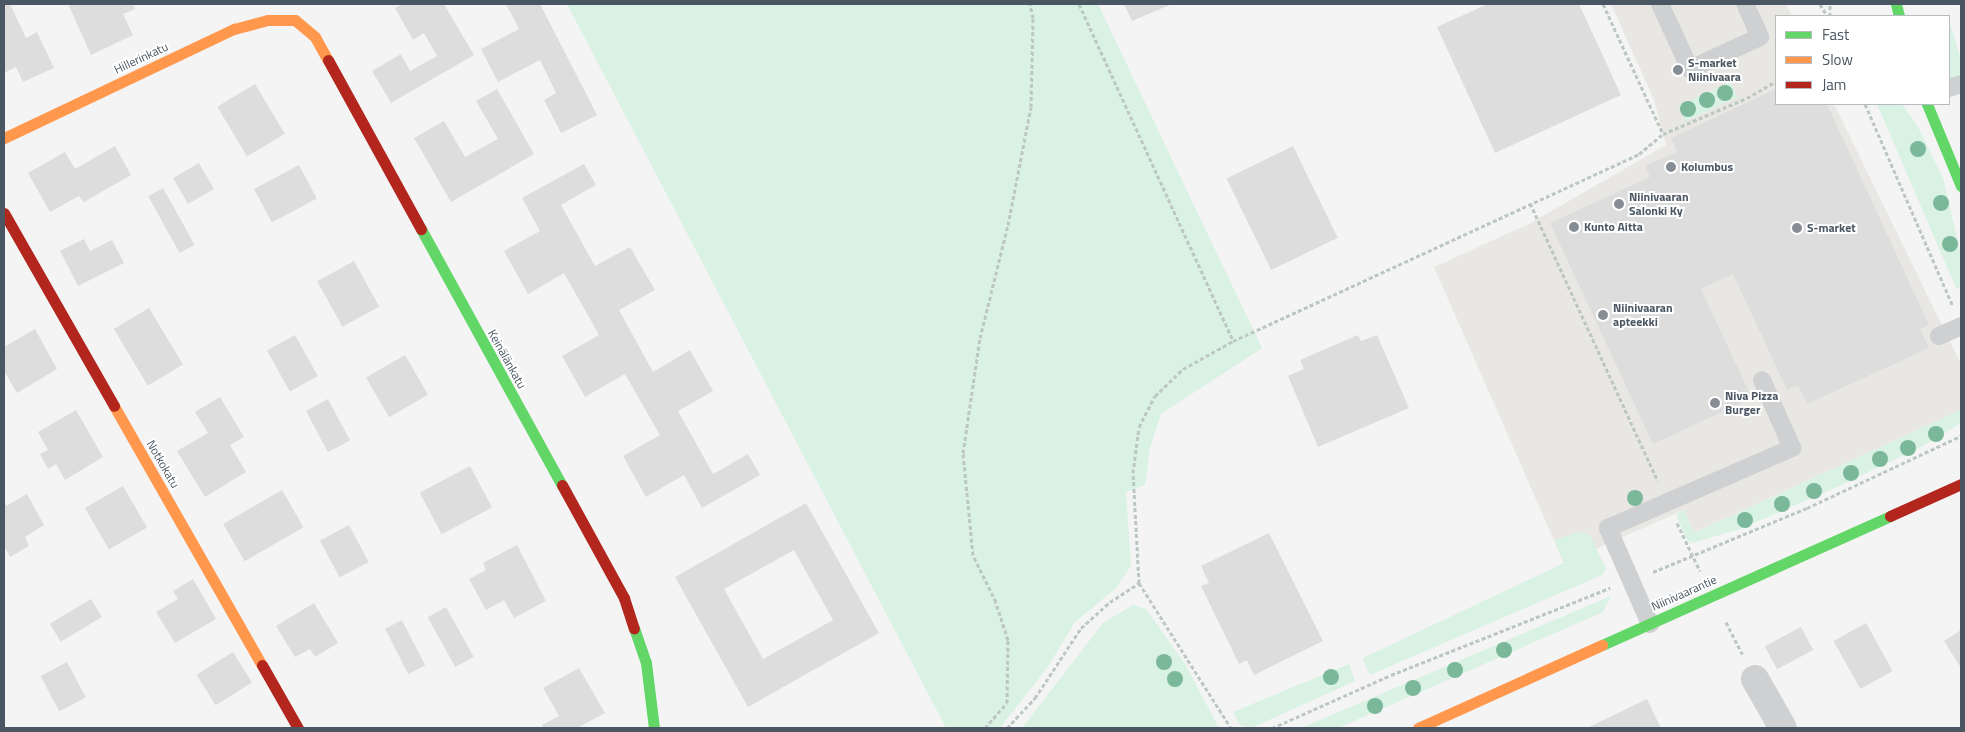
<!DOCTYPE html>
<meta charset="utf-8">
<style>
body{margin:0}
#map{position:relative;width:1965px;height:732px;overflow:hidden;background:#f4f4f4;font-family:"Titillium Web",sans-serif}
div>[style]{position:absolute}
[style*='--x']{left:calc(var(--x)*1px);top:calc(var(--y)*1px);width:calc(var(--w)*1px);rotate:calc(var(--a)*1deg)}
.commercial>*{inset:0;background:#e8e7e3}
.green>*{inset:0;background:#d9f2e3;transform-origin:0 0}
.building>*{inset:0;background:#ddddde;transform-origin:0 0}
.path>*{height:3px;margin-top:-1.5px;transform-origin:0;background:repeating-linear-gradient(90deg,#bcc7c4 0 4px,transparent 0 6.5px)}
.lane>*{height:18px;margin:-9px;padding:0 9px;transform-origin:9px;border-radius:9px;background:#ced0d2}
.street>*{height:28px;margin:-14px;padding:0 14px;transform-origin:14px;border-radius:14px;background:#ced0d2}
.fast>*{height:11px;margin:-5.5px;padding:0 5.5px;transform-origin:5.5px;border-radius:5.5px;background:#63d668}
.slow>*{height:11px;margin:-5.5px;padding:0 5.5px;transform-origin:5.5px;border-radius:5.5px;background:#ff974d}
.jam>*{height:11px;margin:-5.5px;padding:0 5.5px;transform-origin:5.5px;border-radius:5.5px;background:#b3261e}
.trees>*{width:16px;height:16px;margin:-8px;border-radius:50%;background:#7ab899}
.dots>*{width:14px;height:14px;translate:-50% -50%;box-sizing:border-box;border:2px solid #fff;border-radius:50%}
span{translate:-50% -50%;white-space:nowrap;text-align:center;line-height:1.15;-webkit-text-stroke:4px #fff;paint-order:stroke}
.street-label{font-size:12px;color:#4a5661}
.poi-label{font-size:12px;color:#4a5661;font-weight:700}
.left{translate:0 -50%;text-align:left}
.frame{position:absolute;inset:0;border:5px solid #4a5661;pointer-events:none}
.legend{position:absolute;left:1775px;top:15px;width:175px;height:90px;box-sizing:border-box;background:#fff;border:1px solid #b7bbc0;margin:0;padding:6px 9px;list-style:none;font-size:15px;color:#4a5661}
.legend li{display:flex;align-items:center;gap:10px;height:25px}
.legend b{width:25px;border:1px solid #b7bbc0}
</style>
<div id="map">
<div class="commercial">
<div style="clip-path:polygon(1611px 4px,1786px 4px,1792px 16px,1776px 16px,1776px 104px,1834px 104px,1961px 364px,1961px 410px,1693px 533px,1684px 510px,1564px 563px,1434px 267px,1529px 224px,1666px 145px,1654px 100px)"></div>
</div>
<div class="green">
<div style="clip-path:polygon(567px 4px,1098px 4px,1262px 348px,1161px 414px,1150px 448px,1145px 485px,1126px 492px,1131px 566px,1116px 588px,1075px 622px,1047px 668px,1000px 728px,946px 728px)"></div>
<div style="clip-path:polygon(1949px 19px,1961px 60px,1961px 79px,1949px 82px)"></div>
<div style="left:1730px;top:82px;width:17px;height:57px;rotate:65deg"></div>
<div style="clip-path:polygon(1877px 104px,1902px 104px,1918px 127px,1943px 178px,1961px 255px,1961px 287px,1956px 288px)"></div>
<div style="clip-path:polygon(1961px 410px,1961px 423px,1923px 446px,1837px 487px,1740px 529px,1692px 543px,1686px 539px,1676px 514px,1684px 510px,1694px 533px)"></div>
<div style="clip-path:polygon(1578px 532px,1590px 535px,1606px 569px,1602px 575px,1370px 675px,1367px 670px,1363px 658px,1564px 563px,1554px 540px)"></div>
<div style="clip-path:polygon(1611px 596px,1603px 612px,1338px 728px,1301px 728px)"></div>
<div style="clip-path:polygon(1133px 605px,1146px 609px,1185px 664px,1219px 728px,1022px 728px,1103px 623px)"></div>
<div style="clip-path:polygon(1349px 664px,1355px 681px,1251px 728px,1240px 725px,1233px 712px)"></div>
</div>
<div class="building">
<div style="clip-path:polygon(4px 4px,10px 4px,26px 38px,37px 32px,54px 68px,23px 82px,16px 67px,4px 73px)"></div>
<div style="clip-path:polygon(73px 4px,133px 4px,135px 9px,123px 14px,133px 35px,91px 55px,69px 6px)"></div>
<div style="clip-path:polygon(403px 4px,444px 4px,474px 55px,391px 103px,372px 71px,401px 54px,410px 71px,437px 56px,424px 33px,413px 40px,395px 8px)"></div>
<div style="clip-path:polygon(506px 4px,540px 4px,597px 115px,561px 133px,544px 100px,556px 93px,540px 60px,498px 82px,481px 49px,519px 29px)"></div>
<div style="clip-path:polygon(1124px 4px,1172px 4px,1132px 21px)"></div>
<div style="clip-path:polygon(1488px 4px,1579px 4px,1621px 95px,1495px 153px,1437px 27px)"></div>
<div style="left:255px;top:84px;width:58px;height:44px;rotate:59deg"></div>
<div style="clip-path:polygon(497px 89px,534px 154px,451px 202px,414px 138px,444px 121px,465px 157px,498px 139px,476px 101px)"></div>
<div style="clip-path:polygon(1776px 89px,1776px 104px,1827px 104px,1929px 325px,1920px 329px,1929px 348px,1807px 404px,1798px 385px,1787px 390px,1733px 274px,1701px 289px,1752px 398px,1653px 444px,1550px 223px,1650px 177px,1645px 166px,1677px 152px,1671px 138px)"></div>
<div style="clip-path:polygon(115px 146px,131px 175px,84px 202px,79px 196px,50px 212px,28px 173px,65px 152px,75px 169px)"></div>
<div style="left:1293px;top:146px;width:102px;height:74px;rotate:64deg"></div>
<div style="left:199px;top:163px;width:30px;height:30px;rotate:60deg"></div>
<div style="clip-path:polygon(584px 164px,596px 185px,561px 205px,595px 266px,630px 247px,655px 290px,619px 310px,653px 372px,690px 350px,713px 391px,678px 411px,713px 474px,748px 454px,760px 475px,702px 508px,684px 475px,646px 497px,623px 456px,660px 435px,625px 374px,585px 397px,562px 356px,599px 335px,594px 326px,564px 273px,528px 294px,504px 251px,540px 231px,522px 198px)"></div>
<div style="left:299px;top:165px;width:38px;height:51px;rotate:62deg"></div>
<div style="left:163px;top:188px;width:65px;height:17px;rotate:61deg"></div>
<div style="clip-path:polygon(84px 239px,90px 251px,112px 240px,124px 263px,78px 286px,60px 251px)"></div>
<div style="left:354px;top:261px;width:52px;height:42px;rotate:61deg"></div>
<div style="left:149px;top:308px;width:66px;height:41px;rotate:59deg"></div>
<div style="clip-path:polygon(35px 329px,57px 369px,17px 393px,4px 371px,4px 347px)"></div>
<div style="left:295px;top:335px;width:47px;height:32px;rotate:61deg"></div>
<div style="clip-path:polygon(1358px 335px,1361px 341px,1377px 335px,1409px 408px,1318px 447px,1288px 376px,1304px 369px,1300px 360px)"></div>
<div style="left:405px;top:355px;width:46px;height:45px;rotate:60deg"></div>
<div style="clip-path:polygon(220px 397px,244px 437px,230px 445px,246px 472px,205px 497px,177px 451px,208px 433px,195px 412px)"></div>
<div style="left:328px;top:399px;width:47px;height:25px;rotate:62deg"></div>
<div style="clip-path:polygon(76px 410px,103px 457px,65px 480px,56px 464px,48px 469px,40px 454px,48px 450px,38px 432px)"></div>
<div style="left:470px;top:466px;width:47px;height:57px;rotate:62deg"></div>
<div style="left:123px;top:486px;width:48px;height:44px;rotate:60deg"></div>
<div style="left:282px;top:490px;width:43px;height:68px;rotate:60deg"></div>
<div style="clip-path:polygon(27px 494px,44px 525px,25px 537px,29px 546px,10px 557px,4px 546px,4px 501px,6px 506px)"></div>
<div style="clip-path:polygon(evenodd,806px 503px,879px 633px,748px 707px,675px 577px,806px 503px,794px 550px,833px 620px,763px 659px,724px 589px,794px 550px)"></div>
<div style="left:349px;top:525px;width:42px;height:33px;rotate:62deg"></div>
<div style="clip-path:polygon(1269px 533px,1323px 641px,1254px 675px,1247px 660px,1239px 664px,1201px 586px,1209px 583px,1201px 566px)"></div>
<div style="clip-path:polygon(517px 545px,546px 601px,514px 618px,504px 600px,486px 610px,469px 579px,486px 570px,483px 563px)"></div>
<div style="clip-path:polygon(193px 579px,216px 619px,175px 643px,156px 612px,178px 599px,173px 591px)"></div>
<div style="left:91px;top:599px;width:21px;height:48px;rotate:59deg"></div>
<div style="clip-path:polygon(314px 603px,338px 643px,315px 657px,310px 649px,295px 657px,276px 626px)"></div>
<div style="left:446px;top:607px;width:57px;height:21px;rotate:61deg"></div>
<div style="left:402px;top:620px;width:51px;height:19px;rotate:63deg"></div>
<div style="left:1866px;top:623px;width:55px;height:37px;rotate:61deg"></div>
<div style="left:1801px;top:627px;width:26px;height:41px;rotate:62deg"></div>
<div style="clip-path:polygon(1961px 630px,1961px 668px,1944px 641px)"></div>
<div style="left:233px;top:652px;width:36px;height:43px;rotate:58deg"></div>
<div style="left:67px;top:662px;width:40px;height:30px;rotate:62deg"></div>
<div style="clip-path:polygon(579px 668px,605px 713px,577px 728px,543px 728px,542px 725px,559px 716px,543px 688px)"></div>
<div style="clip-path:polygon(1647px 699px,1661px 728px,1587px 728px)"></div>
</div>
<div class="path">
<div style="--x:1079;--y:4;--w:371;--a:65.4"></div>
<div style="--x:1603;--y:4;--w:143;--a:65.2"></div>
<div style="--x:1820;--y:4;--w:14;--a:60"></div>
<div style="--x:1830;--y:16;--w:12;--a:-90"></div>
<div style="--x:1865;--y:104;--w:220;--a:66.5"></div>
<div style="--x:1530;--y:203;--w:306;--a:65.3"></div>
<div style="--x:1677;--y:523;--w:53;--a:64.4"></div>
<div style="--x:1653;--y:572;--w:167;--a:-22.6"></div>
<div style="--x:1807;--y:508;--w:170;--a:-25.1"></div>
<div style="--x:1139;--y:583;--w:172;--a:57.6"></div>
<div style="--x:1726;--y:622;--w:36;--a:63"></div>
<div style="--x:985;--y:728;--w:33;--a:-49"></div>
<div style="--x:1007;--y:703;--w:63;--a:-89.1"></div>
<div style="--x:1008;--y:640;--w:40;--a:-108"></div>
<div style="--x:996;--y:602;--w:52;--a:-116.1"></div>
<div style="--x:973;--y:555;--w:102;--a:-95.6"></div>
<div style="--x:963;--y:453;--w:116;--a:-81.6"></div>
<div style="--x:980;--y:338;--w:116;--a:-76.1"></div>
<div style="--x:1008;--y:225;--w:120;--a:-79"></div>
<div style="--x:1031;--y:107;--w:89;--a:-88.7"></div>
<div style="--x:1033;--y:18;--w:14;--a:-102"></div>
<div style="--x:1007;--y:728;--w:41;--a:-47"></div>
<div style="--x:1035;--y:698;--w:84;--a:-56.7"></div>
<div style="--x:1081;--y:628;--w:39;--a:-42"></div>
<div style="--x:1110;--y:602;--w:35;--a:-33"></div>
<div style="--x:1139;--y:583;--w:110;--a:-93.1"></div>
<div style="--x:1133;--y:473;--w:46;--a:-82.6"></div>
<div style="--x:1139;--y:427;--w:35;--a:-63"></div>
<div style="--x:1155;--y:396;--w:39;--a:-44"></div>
<div style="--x:1183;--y:369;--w:57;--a:-29.2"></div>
<div style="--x:1233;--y:341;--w:447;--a:-24.7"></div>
<div style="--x:1639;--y:154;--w:31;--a:-40"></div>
<div style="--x:1663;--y:134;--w:91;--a:-23.2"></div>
<div style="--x:1747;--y:98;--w:34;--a:-30"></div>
<div style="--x:1272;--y:728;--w:130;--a:-24"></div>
<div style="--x:1391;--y:675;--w:236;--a:-21.7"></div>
</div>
<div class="lane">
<div style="--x:1660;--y:4;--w:72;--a:65.2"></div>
<div style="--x:1690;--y:69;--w:77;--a:-24.6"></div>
<div style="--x:1760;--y:37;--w:36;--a:-114"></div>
<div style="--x:1949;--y:88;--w:13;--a:-18"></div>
<div style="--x:1939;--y:336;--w:24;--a:-24"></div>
<div style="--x:1650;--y:624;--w:105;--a:-113.6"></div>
<div style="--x:1608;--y:528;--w:201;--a:-23.5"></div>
<div style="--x:1792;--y:448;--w:74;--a:-113.8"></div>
</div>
<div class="street">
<div style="--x:1755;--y:679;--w:56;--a:60.3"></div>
</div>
<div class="fast">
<div style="--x:1896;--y:4;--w:12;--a:76"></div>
<div style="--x:1927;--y:104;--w:89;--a:67.5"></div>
<div style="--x:421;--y:229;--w:292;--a:61.2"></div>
<div style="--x:634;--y:628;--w:37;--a:71"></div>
<div style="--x:646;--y:663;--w:65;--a:83"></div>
<div style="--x:1602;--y:645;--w:316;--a:-24.1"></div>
</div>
<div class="slow">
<div style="--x:4;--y:138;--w:255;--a:-25.4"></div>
<div style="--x:234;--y:29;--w:34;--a:-15"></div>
<div style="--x:267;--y:20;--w:28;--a:0"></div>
<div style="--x:295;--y:20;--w:26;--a:40"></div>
<div style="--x:315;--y:37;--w:26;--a:61"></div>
<div style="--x:114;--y:406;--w:298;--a:60.3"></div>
<div style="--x:1418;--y:728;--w:202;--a:-24.3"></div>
</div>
<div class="jam">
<div style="--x:328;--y:60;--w:193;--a:61.2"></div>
<div style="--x:4;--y:213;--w:222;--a:60.3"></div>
<div style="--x:562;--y:485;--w:129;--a:61.2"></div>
<div style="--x:624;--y:598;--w:32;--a:72"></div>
<div style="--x:1890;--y:516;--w:78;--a:-24.3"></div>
<div style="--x:262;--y:665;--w:73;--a:60.3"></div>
</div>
<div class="trees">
<div style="left:1725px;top:93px"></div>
<div style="left:1707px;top:100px"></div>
<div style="left:1688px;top:109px"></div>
<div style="left:1918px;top:149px"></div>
<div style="left:1941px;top:203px"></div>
<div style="left:1950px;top:244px"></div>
<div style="left:1936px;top:434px"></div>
<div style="left:1908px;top:448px"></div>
<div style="left:1880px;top:459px"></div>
<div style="left:1851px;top:473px"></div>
<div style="left:1814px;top:491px"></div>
<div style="left:1635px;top:498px"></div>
<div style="left:1782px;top:504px"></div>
<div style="left:1745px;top:520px"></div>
<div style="left:1504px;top:650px"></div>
<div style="left:1164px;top:662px"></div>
<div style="left:1455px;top:670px"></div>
<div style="left:1331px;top:677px"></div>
<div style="left:1175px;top:679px"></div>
<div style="left:1413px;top:688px"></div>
<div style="left:1375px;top:706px"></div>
</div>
<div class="dots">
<div style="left:1678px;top:70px;background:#868d94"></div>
<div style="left:1671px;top:167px;background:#868d94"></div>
<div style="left:1619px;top:204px;background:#868d94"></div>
<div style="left:1574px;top:227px;background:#868d94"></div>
<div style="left:1797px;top:228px;background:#868d94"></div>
<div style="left:1603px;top:315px;background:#868d94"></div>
<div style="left:1715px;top:403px;background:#868d94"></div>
</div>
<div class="street-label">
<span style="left:141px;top:58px;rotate:-25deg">Hillerinkatu</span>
<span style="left:507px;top:359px;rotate:61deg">Keinälänkatu</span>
<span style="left:163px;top:464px;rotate:60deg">Notkokatu</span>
<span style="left:1684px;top:593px;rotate:-24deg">Niinivaarantie</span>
</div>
<div class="poi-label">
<span class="left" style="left:1688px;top:70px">S-market<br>Niinivaara</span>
<span class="left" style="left:1681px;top:167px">Kolumbus</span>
<span class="left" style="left:1629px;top:204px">Niinivaaran<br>Salonki Ky</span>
<span class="left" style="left:1584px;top:227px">Kunto Aitta</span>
<span class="left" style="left:1807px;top:228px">S-market</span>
<span class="left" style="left:1613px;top:315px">Niinivaaran<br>apteekki</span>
<span class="left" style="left:1725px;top:403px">Niva Pizza<br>Burger</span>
</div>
<div class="frame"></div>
<ul class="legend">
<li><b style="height:6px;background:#63d668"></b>Fast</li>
<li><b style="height:6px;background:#ff974d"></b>Slow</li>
<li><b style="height:6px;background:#b3261e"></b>Jam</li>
</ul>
</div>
